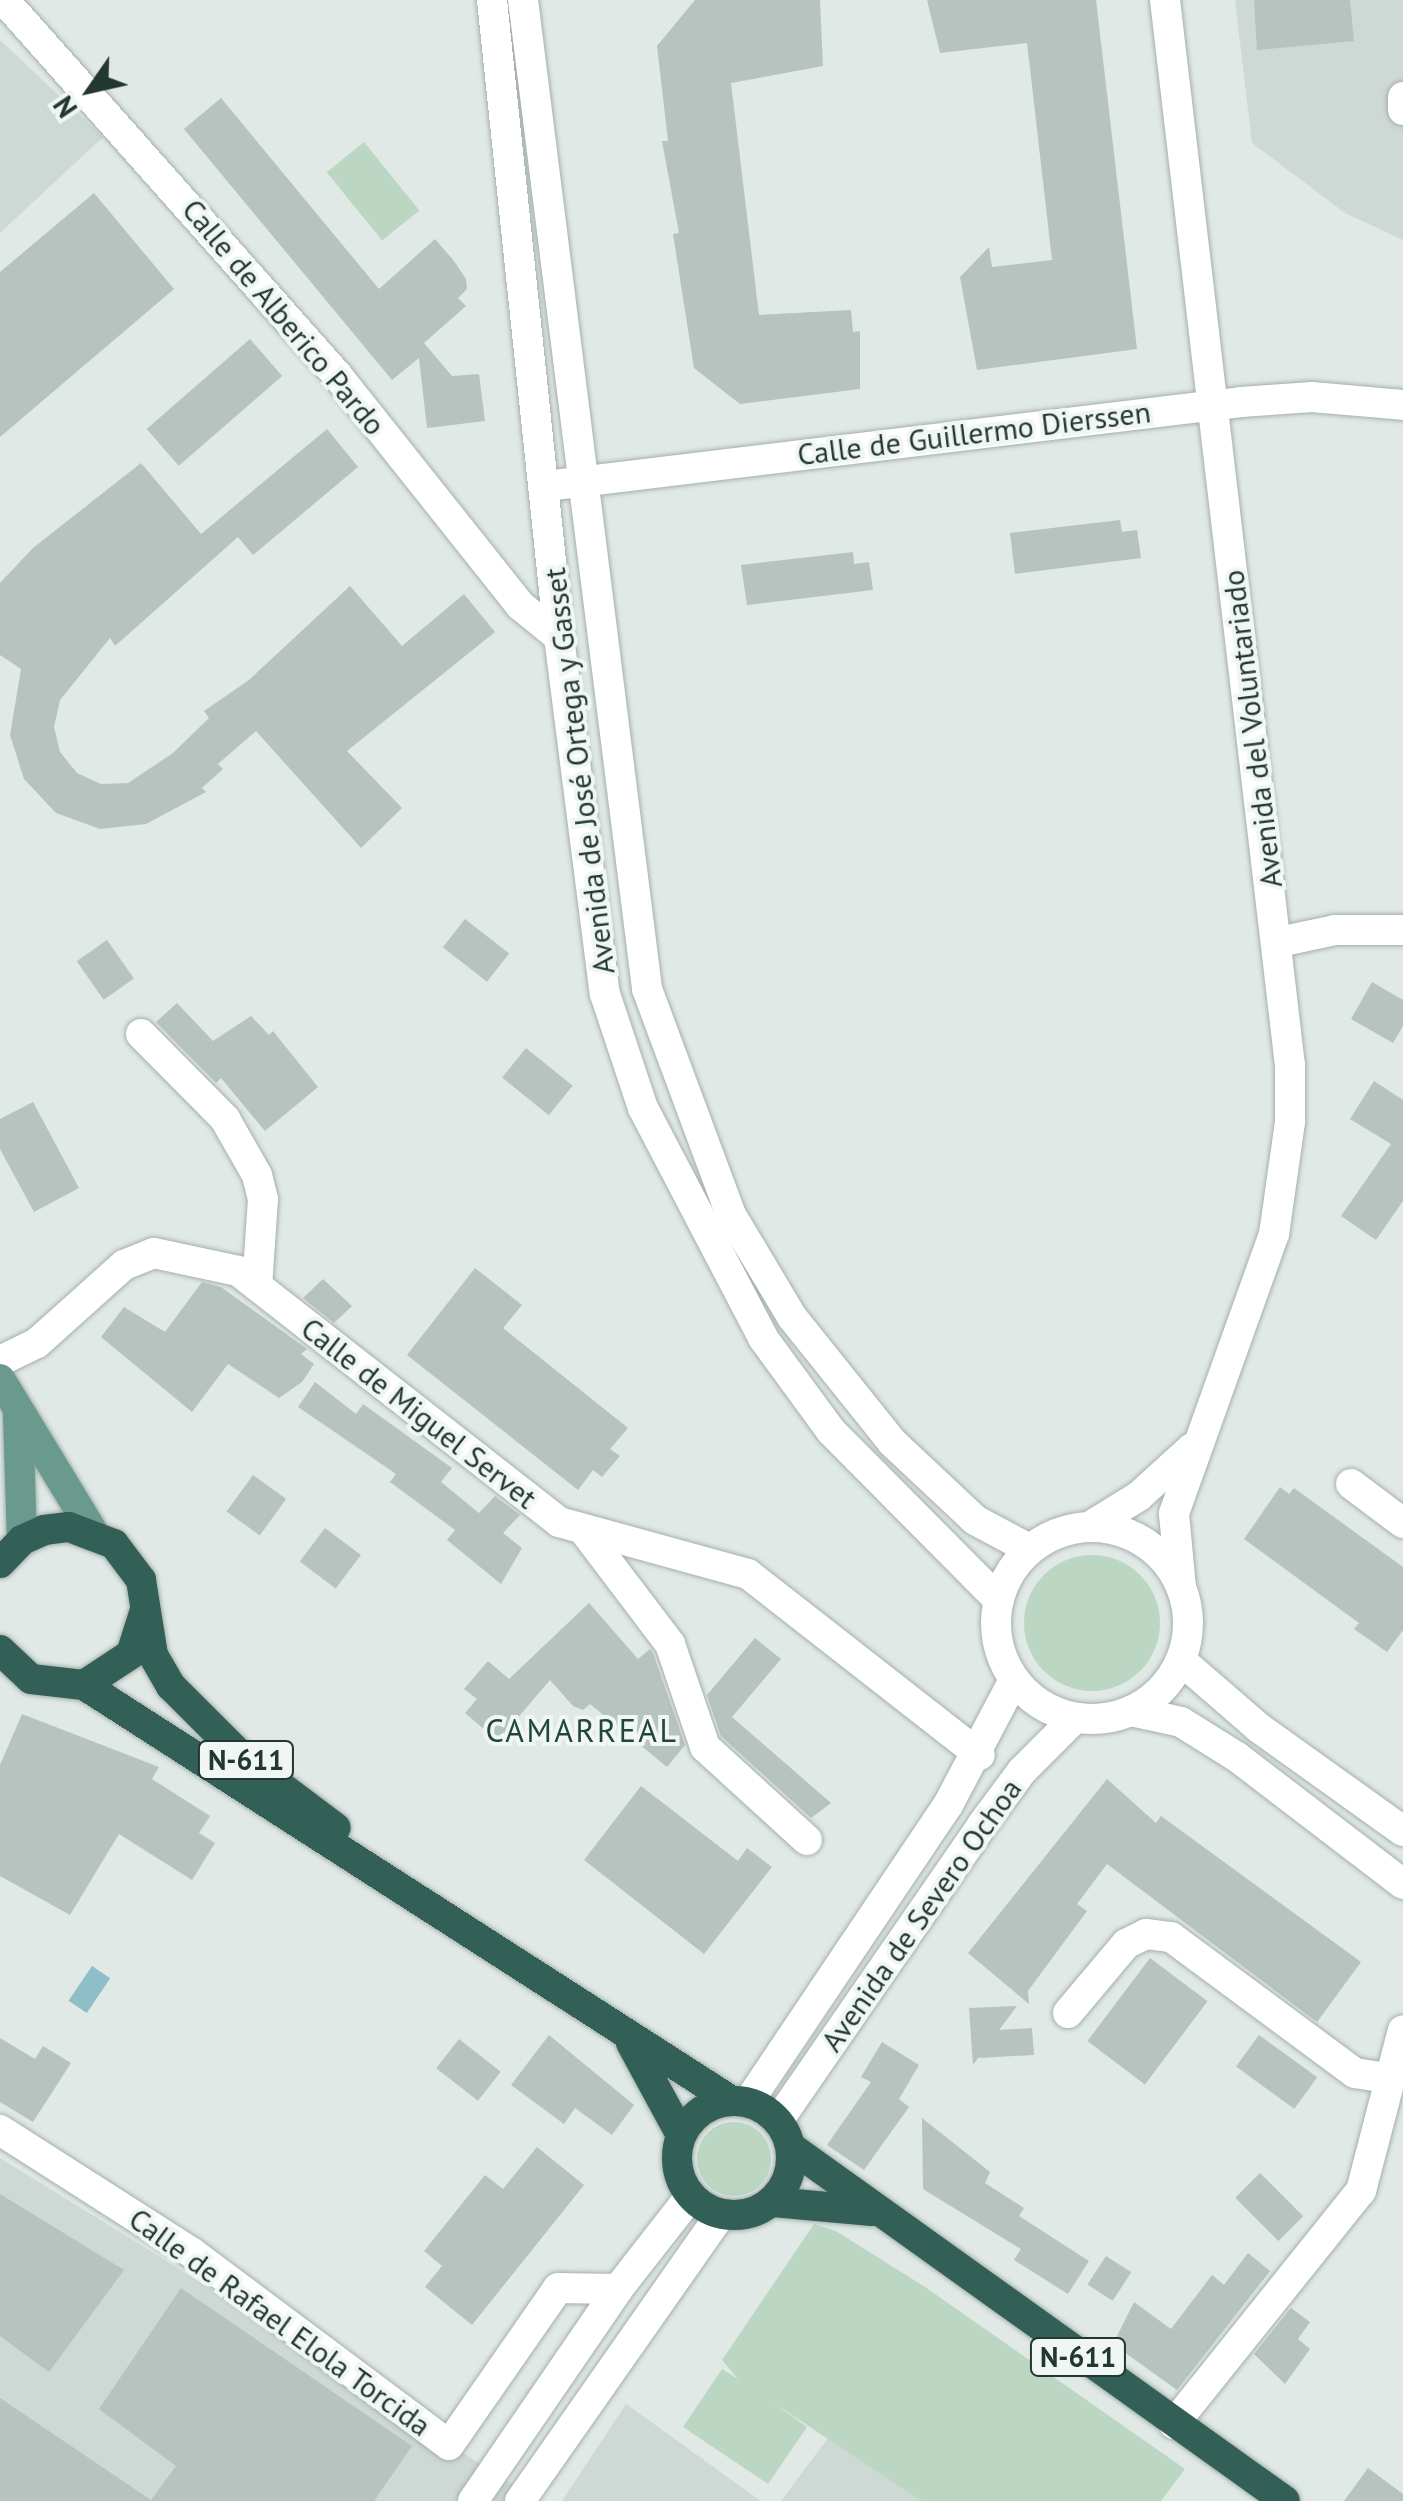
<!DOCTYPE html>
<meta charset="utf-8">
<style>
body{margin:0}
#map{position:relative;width:1403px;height:2501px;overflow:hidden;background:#e0e9e5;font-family:"PT Sans",sans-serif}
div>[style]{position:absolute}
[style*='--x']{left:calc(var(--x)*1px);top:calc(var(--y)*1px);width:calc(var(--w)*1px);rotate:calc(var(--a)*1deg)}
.built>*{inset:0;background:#ced8d4}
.green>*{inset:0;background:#bbd7c3;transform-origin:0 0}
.round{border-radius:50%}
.water>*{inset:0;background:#8ebec7;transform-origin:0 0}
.building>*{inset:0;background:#b6c3be;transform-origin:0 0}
.roads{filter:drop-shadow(0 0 2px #a4b0ac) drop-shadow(0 0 2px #a4b0ac)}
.street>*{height:30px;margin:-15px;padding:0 15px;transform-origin:15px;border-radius:15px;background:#fff}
.secondary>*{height:30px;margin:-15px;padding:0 15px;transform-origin:15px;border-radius:15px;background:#fff}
.secondary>.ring{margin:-15px;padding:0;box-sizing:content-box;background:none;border:30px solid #fff;border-radius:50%}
.primary>*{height:30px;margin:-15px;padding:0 15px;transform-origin:15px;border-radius:15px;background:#6a998d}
.highway>*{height:30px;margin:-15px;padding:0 15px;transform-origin:15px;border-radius:15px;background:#325f56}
.highway>.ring{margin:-15px;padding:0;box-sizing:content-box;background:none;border:30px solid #325f56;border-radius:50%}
span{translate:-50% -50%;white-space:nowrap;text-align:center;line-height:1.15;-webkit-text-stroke:8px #f0f6f3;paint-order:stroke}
.shield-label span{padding:2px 8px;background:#f0f6f3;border:2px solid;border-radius:8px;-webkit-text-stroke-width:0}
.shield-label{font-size:28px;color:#233732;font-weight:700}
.street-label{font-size:30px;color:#233732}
.neighbourhood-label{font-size:32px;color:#22463e;letter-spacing:2.5px}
.north{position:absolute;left:40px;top:40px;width:100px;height:100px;-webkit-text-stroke:8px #f0f6f3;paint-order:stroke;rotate:236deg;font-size:28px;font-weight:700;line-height:40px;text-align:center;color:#233732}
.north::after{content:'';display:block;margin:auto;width:35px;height:45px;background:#233732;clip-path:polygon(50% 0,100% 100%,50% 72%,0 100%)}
</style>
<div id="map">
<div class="built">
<div style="clip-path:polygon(1235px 0,1403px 0,1403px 240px,1345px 213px,1252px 143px)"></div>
<div style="clip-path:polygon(0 40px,103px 137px,0 233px)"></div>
<div style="clip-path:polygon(0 2158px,162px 2258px,538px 2501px,0 2501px)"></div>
<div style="clip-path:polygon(626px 2404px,761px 2501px,562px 2501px)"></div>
<div style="clip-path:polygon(828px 2438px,921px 2501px,781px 2501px)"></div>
</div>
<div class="green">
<div style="left:364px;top:142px;width:88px;height:48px;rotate:51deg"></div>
<div class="round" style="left:1024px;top:1555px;width:136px;height:136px"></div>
<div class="round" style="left:697px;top:2122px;width:74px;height:74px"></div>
<div style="clip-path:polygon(814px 2224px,836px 2231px,925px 2287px,1185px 2469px,1161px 2501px,921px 2501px,774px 2403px,807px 2427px,768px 2484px,683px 2427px,722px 2369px,738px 2379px,722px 2360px)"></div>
</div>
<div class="water">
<div style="left:92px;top:1966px;width:22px;height:42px;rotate:34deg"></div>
</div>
<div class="building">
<div style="clip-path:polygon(695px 0,820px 0,823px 66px,731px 83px,759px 315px,851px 310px,853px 332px,860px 331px,860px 389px,740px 404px,694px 368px,673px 234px,679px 233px,662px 141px,668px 141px,657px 46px)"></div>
<div style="clip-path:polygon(927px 0,1096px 0,1137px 349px,977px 370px,960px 277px,989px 247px,992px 267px,1052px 260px,1031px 77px,1027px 43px,940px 53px)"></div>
<div style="clip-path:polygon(1254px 0,1350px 0,1354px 41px,1257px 50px)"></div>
<div style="clip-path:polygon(221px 98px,379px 289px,435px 239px,454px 261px,466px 279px,467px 289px,458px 298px,466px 306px,424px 343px,452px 376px,479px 374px,485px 421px,427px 428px,419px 358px,392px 380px,184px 129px)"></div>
<div style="clip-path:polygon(94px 193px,174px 289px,0 437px,0 272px)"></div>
<div style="left:250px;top:339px;width:49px;height:137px;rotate:49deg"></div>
<div style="clip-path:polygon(327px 429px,358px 467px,253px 555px,238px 537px,115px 646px,110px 638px,60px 700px,54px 727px,60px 752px,77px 773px,101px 784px,128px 783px,173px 753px,209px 718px,204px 711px,249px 680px,350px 586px,402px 646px,464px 594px,495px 632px,347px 751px,402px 808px,361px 848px,256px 731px,218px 764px,223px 769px,202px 788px,206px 792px,146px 824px,100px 829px,56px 813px,24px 779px,10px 735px,21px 669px,0 655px,0 583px,33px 548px,141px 463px,201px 534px)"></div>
<div style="clip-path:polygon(1120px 520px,1122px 532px,1137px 530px,1141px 558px,1015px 574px,1010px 533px)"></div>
<div style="clip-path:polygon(853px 552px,854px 564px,869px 562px,873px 590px,747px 605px,741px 565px)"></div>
<div style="left:465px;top:919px;width:56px;height:36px;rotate:38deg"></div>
<div style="left:107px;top:940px;width:47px;height:37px;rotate:55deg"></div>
<div style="clip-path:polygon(1372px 982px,1403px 1000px,1403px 1026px,1393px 1043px,1351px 1019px)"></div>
<div style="clip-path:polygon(177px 1003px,213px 1041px,251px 1016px,269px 1035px,273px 1031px,318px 1087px,265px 1131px,221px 1078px,216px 1083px,156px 1022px)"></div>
<div style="left:526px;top:1048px;width:60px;height:38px;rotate:39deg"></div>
<div style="clip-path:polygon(1374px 1081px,1403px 1100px,1403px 1201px,1376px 1240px,1341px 1216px,1391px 1144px,1350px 1119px)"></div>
<div style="clip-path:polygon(33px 1102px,79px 1188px,34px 1212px,0 1149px,0 1119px)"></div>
<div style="clip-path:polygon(475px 1268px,522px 1305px,503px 1328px,628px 1428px,610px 1449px,620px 1456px,602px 1477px,593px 1470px,578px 1490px,407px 1355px)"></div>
<div style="clip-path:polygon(323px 1279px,352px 1306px,334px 1323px,303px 1298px)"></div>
<div style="clip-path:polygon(202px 1282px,221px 1287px,307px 1349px,301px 1354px,314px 1364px,302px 1382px,279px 1398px,228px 1364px,192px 1412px,101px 1337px,124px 1307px,165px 1332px)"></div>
<div style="clip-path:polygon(315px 1382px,356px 1414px,363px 1404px,452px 1468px,441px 1482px,479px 1513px,495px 1496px,520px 1515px,503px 1533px,522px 1548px,501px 1584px,447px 1540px,455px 1530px,390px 1482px,396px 1474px,298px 1407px)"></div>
<div style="left:253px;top:1475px;width:41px;height:45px;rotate:36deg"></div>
<div style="clip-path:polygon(1280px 1487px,1289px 1494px,1294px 1488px,1403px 1567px,1403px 1630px,1387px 1652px,1354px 1629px,1359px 1623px,1244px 1539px)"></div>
<div style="left:325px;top:1528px;width:45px;height:42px;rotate:37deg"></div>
<div style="clip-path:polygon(589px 1603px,638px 1659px,650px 1649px,653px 1653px,685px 1745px,667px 1767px,590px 1704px,583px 1710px,573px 1706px,550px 1680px,498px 1741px,465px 1713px,477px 1699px,464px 1689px,488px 1661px,509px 1679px)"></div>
<div style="clip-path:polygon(755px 1638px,781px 1659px,732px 1717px,831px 1803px,811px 1818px,721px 1736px,707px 1695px)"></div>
<div style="clip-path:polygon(22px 1714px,159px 1767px,152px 1779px,210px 1816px,199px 1833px,215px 1843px,192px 1880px,119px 1834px,70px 1915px,0 1876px,0 1765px)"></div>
<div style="clip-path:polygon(1107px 1779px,1156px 1823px,1161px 1816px,1361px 1962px,1317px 2022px,1107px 1864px,1077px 1904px,1087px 1911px,1028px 1991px,1029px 2004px,968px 1953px)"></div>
<div style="clip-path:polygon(641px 1786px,738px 1861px,747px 1848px,772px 1867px,704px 1954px,584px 1860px)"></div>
<div style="left:1150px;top:1958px;width:72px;height:104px;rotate:37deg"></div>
<div style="clip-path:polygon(1017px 2006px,999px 2030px,1032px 2028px,1034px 2055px,978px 2058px,973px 2065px,969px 2008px)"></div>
<div style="clip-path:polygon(549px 2035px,634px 2105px,612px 2135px,575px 2108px,564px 2124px,511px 2085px)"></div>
<div style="left:1259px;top:2035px;width:72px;height:39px;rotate:36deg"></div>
<div style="clip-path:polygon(0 2038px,35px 2059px,43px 2046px,71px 2063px,33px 2122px,0 2102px)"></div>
<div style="left:459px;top:2039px;width:53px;height:37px;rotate:38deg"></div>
<div style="clip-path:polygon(882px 2042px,919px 2065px,899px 2099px,909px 2107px,864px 2170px,827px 2145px,871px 2082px,861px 2077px)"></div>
<div style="clip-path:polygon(922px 2118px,990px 2172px,985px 2183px,1024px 2208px,1019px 2216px,1089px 2261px,1068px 2294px,1014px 2260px,1021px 2249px,923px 2189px)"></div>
<div style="clip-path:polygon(537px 2147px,584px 2185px,472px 2325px,425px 2287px,442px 2266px,424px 2251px,485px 2175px,503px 2189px)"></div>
<div style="left:1260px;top:2173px;width:61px;height:35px;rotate:45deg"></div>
<div style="clip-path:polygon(0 2194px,124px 2270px,49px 2372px,0 2336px)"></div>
<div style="clip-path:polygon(1248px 2253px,1270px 2271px,1177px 2390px,1113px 2344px,1134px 2302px,1171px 2329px,1212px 2275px,1224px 2285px)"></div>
<div style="left:1106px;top:2256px;width:30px;height:34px;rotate:33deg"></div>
<div style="clip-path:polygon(181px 2288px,412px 2446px,374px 2501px,0 2501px,0 2398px,151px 2500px,176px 2466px,99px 2409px)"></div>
<div style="clip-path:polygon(1291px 2308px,1310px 2322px,1298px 2339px,1310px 2349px,1285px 2384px,1254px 2354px)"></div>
<div style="clip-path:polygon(1368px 2468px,1403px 2494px,1403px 2501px,1344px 2501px)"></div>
</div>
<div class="roads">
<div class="street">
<div style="--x:4;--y:0;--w:502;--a:48.39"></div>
<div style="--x:337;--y:375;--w:295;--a:51.5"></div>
<div style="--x:521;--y:606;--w:49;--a:39.2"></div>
<div style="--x:1165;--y:0;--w:1072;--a:83.31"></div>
<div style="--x:1290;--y:1065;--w:57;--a:90"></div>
<div style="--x:1290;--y:1122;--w:113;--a:98.1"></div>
<div style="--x:1274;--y:1234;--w:297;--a:109.7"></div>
<div style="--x:1174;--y:1514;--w:73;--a:84.5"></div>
<div style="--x:1403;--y:97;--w:13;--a:90"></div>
<div style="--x:546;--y:486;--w:700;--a:-6.89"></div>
<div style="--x:1241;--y:402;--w:71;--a:-4"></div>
<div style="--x:1312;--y:397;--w:91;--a:5"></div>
<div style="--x:1279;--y:942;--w:57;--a:-12.1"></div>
<div style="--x:1335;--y:930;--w:68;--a:0"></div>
<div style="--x:141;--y:1034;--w:120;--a:45.3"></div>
<div style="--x:225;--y:1119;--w:64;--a:60.3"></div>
<div style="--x:257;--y:1175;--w:25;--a:76"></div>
<div style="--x:263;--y:1199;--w:87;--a:93.9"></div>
<div style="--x:0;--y:1361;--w:41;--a:-25.9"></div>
<div style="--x:37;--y:1343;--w:117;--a:-41.9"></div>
<div style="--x:124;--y:1265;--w:32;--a:-22"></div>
<div style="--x:154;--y:1253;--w:86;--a:12.1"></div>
<div style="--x:238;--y:1271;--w:407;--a:38"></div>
<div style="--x:559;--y:1522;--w:196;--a:15.4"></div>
<div style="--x:748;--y:1574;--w:294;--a:38"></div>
<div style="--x:1351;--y:1484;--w:65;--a:36.9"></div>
<div style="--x:1089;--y:1527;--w:59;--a:-31.8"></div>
<div style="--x:1139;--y:1496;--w:72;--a:-42.2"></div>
<div style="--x:585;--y:1532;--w:141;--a:52.8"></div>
<div style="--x:670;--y:1644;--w:109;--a:71.2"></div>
<div style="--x:705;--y:1747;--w:138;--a:42.4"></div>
<div style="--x:1184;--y:1663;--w:99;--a:40.9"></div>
<div style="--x:1259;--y:1728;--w:177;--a:35.6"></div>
<div style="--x:1131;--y:1711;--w:51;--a:12.4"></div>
<div style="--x:1181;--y:1722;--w:66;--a:32"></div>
<div style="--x:1237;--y:1757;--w:209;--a:37.4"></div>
<div style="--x:1068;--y:2013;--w:90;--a:-50"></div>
<div style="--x:1126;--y:1944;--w:22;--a:-27"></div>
<div style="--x:1146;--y:1934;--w:25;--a:7"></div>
<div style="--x:1171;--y:1937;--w:229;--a:36.5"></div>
<div style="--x:1355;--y:2073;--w:32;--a:9"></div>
<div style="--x:0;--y:2130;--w:227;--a:32.6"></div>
<div style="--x:191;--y:2252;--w:322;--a:36.8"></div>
<div style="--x:449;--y:2445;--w:191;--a:-55.2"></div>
<div style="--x:558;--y:2288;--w:60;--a:1"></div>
<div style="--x:1174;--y:2424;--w:299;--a:-51.3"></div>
<div style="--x:1361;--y:2191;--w:166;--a:-75.4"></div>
</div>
<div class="secondary">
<div style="--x:492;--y:0;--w:641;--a:84"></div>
<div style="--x:559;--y:637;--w:360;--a:82.7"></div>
<div style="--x:605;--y:994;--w:120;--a:71.6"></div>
<div style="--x:643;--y:1108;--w:259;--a:62.4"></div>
<div style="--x:763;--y:1338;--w:115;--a:53.8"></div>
<div style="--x:831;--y:1431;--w:237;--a:45.2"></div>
<div style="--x:523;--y:0;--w:997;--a:82.85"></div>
<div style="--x:647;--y:989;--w:241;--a:69.6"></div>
<div style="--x:731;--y:1215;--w:119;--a:59.1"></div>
<div style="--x:792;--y:1317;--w:160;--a:51.3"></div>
<div style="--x:892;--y:1442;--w:114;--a:43.2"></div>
<div style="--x:975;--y:1520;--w:61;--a:28.2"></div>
<div class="ring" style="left:996px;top:1527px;width:162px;height:162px"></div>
<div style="--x:749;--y:2101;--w:357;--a:-56.1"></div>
<div style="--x:948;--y:1805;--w:141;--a:-62.2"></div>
<div style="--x:778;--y:2121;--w:359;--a:-55.4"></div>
<div style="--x:982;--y:1825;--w:67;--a:-53.5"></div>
<div style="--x:1022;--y:1771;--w:75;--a:-45"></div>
<div style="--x:473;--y:2501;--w:257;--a:-55.6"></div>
<div style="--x:618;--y:2289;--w:117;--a:-52"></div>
<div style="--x:520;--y:2501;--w:349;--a:-55"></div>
</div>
<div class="primary">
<div style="--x:0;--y:1379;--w:179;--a:58.7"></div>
<div style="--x:18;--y:1415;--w:125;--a:88.2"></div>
</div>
<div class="highway">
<div style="--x:0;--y:1563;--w:32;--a:-46"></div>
<div style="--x:22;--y:1540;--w:24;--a:-24"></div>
<div style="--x:44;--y:1530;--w:25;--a:-7"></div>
<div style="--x:69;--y:1527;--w:48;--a:20.7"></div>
<div style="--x:114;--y:1544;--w:45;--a:53.1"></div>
<div style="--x:141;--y:1580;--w:76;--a:80.9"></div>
<div style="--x:153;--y:1655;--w:36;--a:60"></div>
<div style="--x:171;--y:1686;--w:102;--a:45"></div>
<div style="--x:243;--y:1758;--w:116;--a:37"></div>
<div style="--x:0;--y:1650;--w:42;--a:43.1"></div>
<div style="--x:31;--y:1679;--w:53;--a:6.5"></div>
<div style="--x:84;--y:1685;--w:56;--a:-33.4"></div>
<div style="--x:131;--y:1654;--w:43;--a:-72.4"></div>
<div style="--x:84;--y:1685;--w:764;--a:32.71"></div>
<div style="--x:631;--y:2043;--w:105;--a:61.5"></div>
<div class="ring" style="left:677px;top:2101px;width:84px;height:84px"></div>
<div style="--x:792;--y:2148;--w:606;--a:35.6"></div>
<div style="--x:773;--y:2202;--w:99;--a:5.2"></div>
</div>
</div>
<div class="shield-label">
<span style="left:246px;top:1760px">N-611</span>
<span style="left:1078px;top:2357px">N-611</span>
</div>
<div class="street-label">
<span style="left:284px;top:317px;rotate:50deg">Calle de Alberico Pardo</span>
<span style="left:974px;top:433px;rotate:-7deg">Calle de Guillermo Dierssen</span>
<span style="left:1252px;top:729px;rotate:-97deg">Avenida del Voluntariado</span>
<span style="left:579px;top:771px;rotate:-97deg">Avenida de José Ortega y Gasset</span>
<span style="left:419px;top:1413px;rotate:38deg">Calle de Miguel Servet</span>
<span style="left:921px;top:1915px;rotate:-55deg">Avenida de Severo Ochoa</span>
<span style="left:280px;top:2322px;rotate:36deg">Calle de Rafael Elola Torcida</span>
</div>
<div class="neighbourhood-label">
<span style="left:582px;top:1730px">CAMARREAL</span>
</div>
<div class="north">N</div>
</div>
